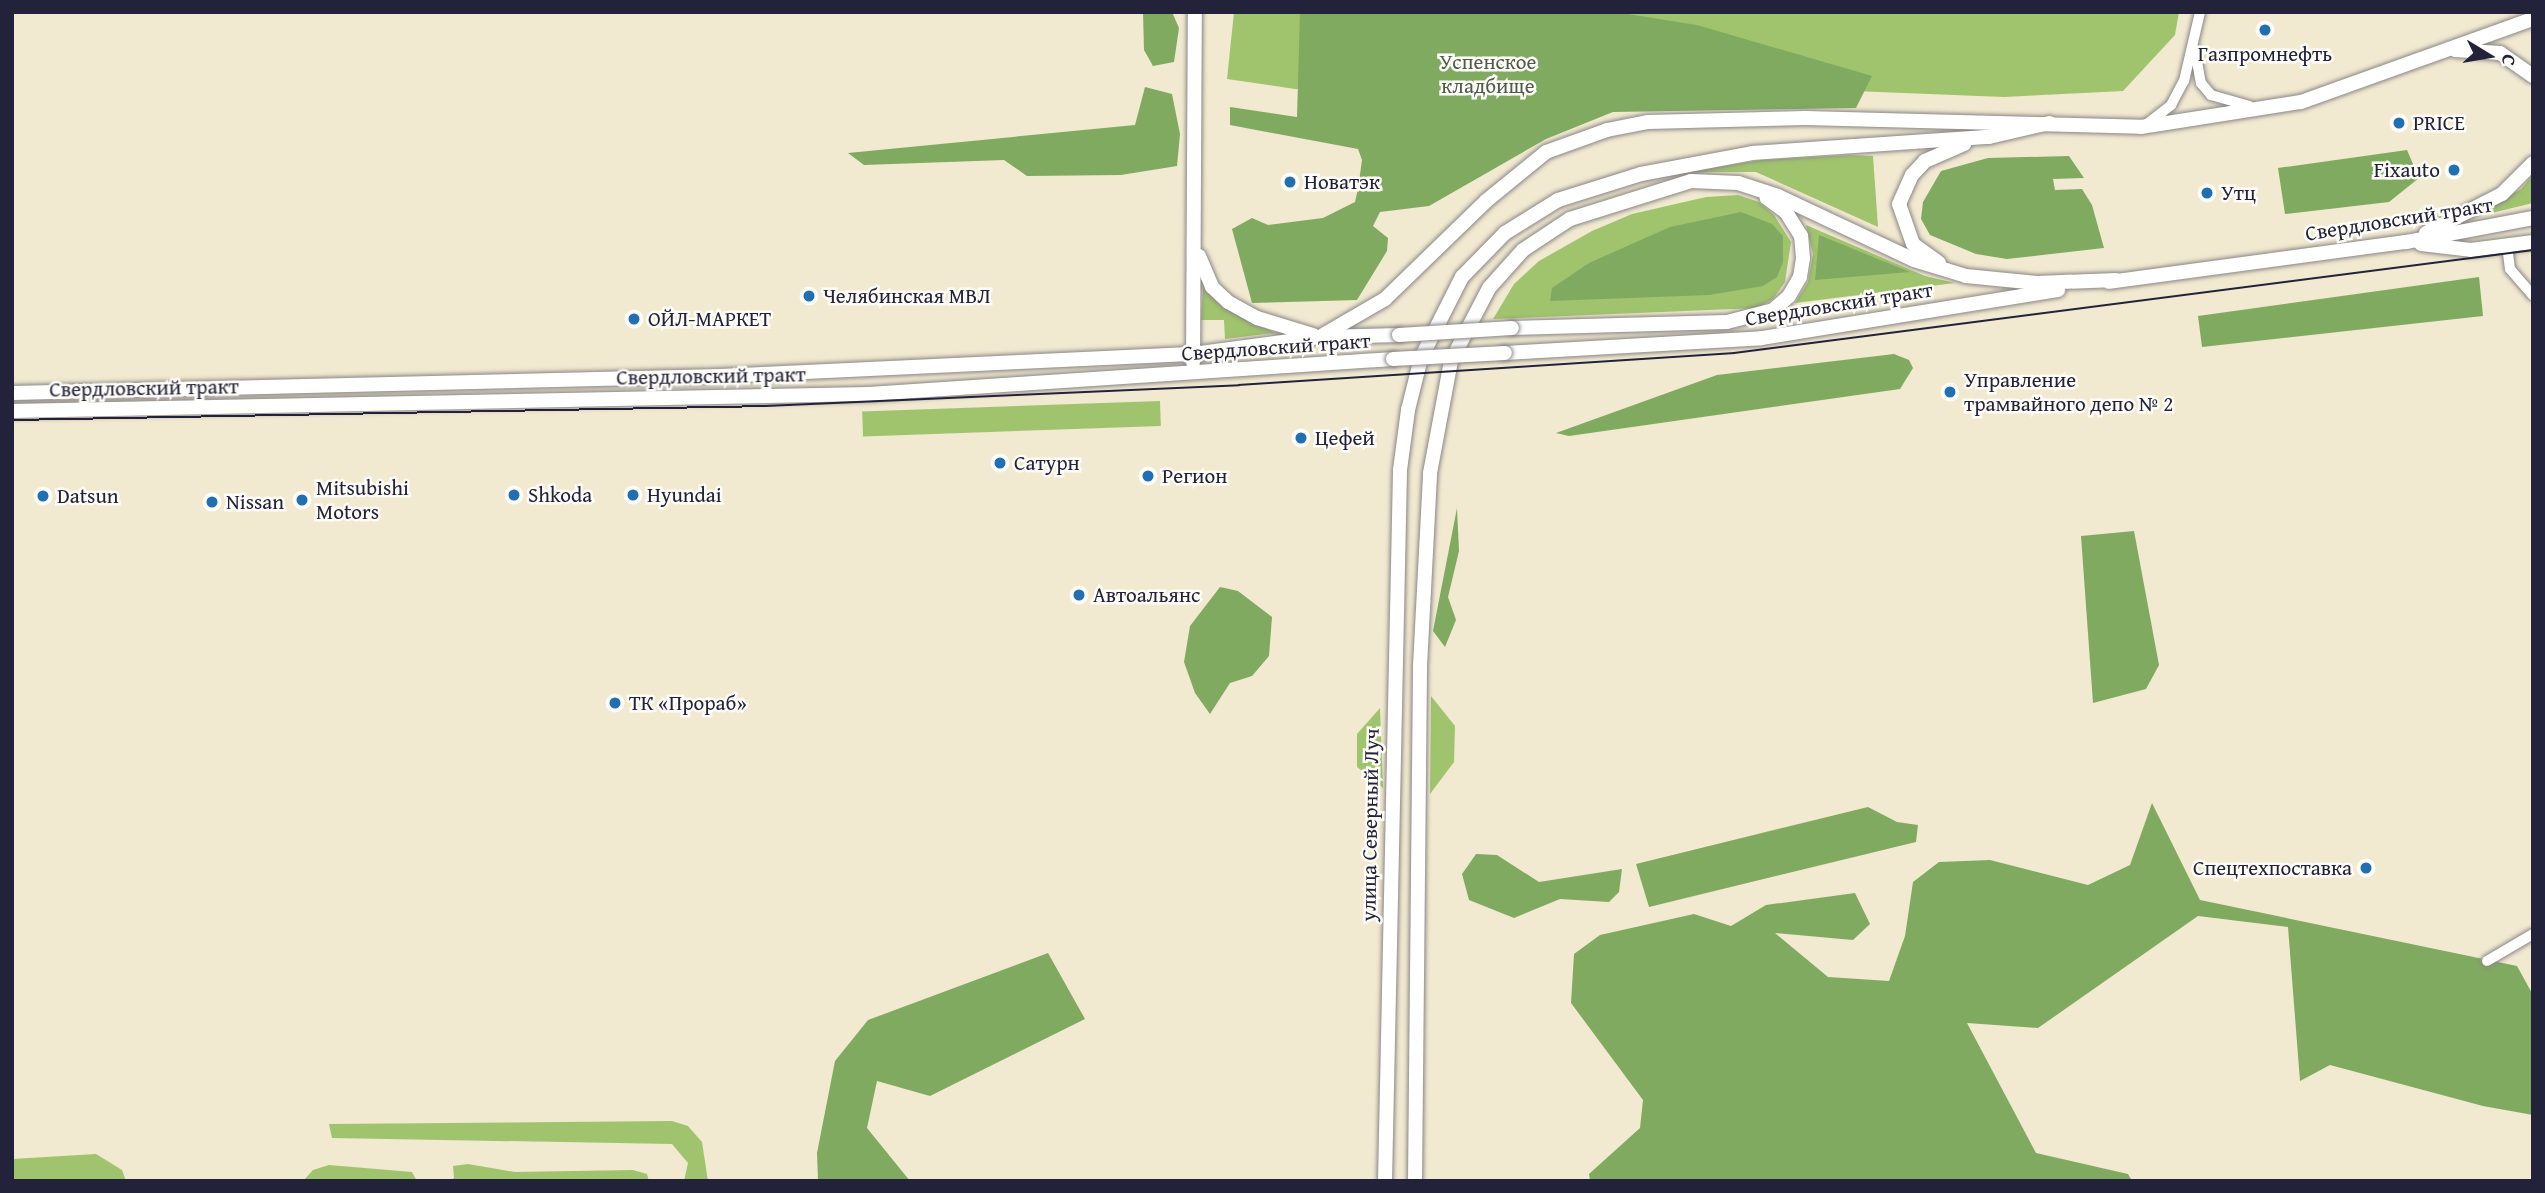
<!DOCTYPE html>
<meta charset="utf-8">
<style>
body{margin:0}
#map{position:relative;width:2545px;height:1193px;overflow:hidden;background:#f1e9d0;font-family:"Gentium Book Plus",serif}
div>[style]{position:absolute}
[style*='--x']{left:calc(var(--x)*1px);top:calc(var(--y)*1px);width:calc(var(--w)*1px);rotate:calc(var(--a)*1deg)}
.green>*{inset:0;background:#a0c46d;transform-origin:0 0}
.forest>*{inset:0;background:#80aa60}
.roads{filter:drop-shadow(0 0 2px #8a8686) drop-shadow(0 0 2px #8a8686)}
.minor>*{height:10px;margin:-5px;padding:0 5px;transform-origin:5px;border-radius:5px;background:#fff}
.major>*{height:14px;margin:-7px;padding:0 7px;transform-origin:7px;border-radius:7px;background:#fff}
.tram>*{height:2px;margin:-1px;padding:0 1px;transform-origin:1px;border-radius:1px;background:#22223b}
.bridges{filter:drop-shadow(0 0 2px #8a8686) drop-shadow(0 0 2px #8a8686)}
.major-bridge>*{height:14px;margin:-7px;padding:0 7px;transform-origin:7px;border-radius:7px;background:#fff}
.dots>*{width:19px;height:19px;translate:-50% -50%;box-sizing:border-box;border:4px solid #fdfcf7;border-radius:50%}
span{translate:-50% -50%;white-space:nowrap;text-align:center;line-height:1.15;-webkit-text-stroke:5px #fdfcf7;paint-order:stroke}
.poi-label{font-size:21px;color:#22223b}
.left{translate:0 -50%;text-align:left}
.right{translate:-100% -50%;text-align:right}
.park-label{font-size:21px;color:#4e5b4c}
.street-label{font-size:21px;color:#22223b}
.frame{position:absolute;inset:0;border:14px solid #22223b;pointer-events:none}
.north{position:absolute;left:2454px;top:21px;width:70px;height:70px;-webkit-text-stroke:5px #fdfcf7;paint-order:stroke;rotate:101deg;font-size:19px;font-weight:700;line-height:28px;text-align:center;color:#22223b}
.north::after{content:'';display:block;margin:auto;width:24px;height:32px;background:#22223b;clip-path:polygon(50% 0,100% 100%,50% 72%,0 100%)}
</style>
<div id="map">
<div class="green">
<div style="clip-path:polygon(1234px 12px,2179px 12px,2175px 35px,2123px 91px,2004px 97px,1756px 87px,1366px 93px,1295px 89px,1227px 79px)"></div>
<div style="clip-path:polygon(1851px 155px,1873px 156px,1878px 227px,1756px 172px,1685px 172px,1762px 160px)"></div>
<div style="clip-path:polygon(2533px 175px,2533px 203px,2471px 218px,2521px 189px)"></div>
<div style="clip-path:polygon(1738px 195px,1759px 202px,1774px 215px,1791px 242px,1785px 282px,1773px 299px,1757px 308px,1493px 319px,1514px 284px,1539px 261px,1592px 231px,1632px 214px,1706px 197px)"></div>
<div style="clip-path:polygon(1806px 225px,1925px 276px,1955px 283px,1795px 303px,1808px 282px,1813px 254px)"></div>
<div style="clip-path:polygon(1203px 287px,1222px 306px,1275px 333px,1225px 339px,1224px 320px,1201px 320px)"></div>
<div style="left:1160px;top:401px;width:25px;height:298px;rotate:88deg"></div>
<div style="clip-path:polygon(1431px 696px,1455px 726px,1454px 762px,1430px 794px)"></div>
<div style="clip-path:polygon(1380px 708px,1383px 788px,1357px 767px,1357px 734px)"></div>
<div style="clip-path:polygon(672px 1121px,688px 1126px,702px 1142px,708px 1181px,684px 1181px,688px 1163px,672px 1144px,332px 1138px,329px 1124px)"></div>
<div style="clip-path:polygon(96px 1154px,122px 1170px,126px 1181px,12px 1181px,12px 1159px)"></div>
<div style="clip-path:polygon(468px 1164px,515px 1172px,633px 1170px,647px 1174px,649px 1181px,449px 1181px,454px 1178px,453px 1166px)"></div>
<div style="clip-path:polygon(329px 1165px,412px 1172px,417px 1181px,303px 1181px,313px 1170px)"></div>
</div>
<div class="forest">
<div style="clip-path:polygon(1143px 12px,1172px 12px,1179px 28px,1174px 62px,1153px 66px,1144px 50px)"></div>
<div style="clip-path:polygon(1300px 12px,1615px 12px,1697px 25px,1872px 76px,1856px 108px,1613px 112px,1546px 139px,1429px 206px,1380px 212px,1373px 226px,1388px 238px,1387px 251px,1357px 300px,1252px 303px,1232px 229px,1252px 218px,1268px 225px,1323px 218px,1355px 202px,1358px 189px,1362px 160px,1358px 149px,1230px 125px,1230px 107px,1297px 117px)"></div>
<div style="clip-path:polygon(1145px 87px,1172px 94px,1180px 134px,1177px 166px,1121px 175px,1027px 176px,1004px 160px,864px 165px,848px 153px,1135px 125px)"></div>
<div style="clip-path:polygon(2407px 150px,2419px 178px,2389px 202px,2285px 214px,2278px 168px)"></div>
<div style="clip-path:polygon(2069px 156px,2084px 178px,2053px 179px,2055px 190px,2082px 189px,2092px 205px,2104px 248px,2007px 259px,1976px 254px,1930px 235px,1921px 219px,1923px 202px,1941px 171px,1988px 158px)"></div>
<div style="clip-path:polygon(1741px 212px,1772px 224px,1783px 236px,1783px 262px,1777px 277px,1763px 286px,1709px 295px,1550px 301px,1552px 288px,1589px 263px,1670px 227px)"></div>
<div style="clip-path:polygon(1819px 235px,1910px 272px,1815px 280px)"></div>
<div style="clip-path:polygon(2479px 277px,2483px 316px,2202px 347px,2198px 316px)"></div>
<div style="clip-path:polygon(1894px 354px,1909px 360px,1913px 368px,1900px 389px,1569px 436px,1556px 433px,1717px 375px)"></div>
<div style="clip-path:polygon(1457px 508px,1459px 551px,1448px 597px,1456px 620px,1445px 647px,1433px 631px)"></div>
<div style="clip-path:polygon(2134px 531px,2159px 665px,2146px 689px,2093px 703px,2081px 536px)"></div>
<div style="clip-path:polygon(1220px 587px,1238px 591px,1272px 617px,1269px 656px,1252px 676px,1230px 683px,1210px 714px,1195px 693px,1184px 662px,1190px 626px)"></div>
<div style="clip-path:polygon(2152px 803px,2200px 900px,2517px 966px,2533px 995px,2533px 1115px,2483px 1106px,2330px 1065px,2300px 1081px,2288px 927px,2198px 916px,2038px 1028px,1967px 1023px,2036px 1153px,2128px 1174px,2132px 1181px,1590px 1181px,1589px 1174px,1640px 1128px,1643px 1100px,1571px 1003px,1574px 954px,1600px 935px,1694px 914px,1731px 926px,1766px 905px,1855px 893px,1870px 924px,1853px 940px,1775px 933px,1828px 977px,1889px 981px,1905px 936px,1913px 882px,1939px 862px,1990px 860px,2088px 885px,2130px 865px)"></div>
<div style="clip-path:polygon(1868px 807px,1897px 822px,1918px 825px,1916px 842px,1649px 907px,1636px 864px)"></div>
<div style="clip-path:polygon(1476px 854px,1497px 855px,1539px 882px,1622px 869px,1619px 892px,1609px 902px,1560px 899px,1514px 918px,1469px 900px,1462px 874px)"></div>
<div style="clip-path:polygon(1048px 953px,1085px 1019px,930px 1096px,877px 1081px,867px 1128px,910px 1181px,818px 1181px,817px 1153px,835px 1061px,868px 1020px)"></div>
</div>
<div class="roads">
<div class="minor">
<div style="--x:2195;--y:50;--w:34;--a:80"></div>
<div style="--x:2201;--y:83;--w:16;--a:50"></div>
<div style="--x:2211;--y:95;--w:40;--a:16"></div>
<div style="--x:2147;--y:124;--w:31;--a:-38"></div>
<div style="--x:2171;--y:105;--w:27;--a:-62"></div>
<div style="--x:2184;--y:81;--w:71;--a:-76.9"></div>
<div style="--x:2507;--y:245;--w:24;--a:83"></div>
<div style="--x:2510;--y:269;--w:35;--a:49"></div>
<div style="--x:2487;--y:961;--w:53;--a:-30.4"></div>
</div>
<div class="major">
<div style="--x:2455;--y:50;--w:45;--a:3.8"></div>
<div style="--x:2500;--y:53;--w:40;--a:34.9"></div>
<div style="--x:2426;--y:233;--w:85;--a:-27.2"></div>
<div style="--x:2502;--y:194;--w:44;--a:-45"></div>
<div style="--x:2421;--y:244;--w:50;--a:6.8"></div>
<div style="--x:2471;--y:250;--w:63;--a:-7.4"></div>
<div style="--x:1199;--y:256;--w:34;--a:67"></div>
<div style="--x:1212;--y:287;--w:22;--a:43"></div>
<div style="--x:1228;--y:302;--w:33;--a:29"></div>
<div style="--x:1257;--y:318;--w:59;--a:16.9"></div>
<div style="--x:1939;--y:263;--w:32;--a:-144"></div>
<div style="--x:1913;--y:244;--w:42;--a:-109.3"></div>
<div style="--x:1899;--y:204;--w:32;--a:-66"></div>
<div style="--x:1912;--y:175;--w:19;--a:-47"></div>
<div style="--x:1925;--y:161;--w:43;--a:-23.6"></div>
<div style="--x:2109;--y:282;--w:300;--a:-7.7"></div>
<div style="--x:2406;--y:242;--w:129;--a:-10.7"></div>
<div style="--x:1512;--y:328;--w:215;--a:-1.6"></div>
<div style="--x:1727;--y:322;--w:48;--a:-14.6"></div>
<div style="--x:1773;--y:310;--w:21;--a:-41"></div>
<div style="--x:1789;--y:296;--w:22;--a:-60"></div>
<div style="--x:1800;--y:277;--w:19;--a:-81"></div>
<div style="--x:1803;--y:258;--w:22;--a:-95"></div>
<div style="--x:1801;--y:236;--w:28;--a:-122"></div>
<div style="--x:1786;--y:212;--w:24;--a:-144"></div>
<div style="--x:1323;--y:335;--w:72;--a:-30.1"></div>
<div style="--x:1385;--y:299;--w:141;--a:-44.1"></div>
<div style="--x:1486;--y:201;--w:77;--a:-39.2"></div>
<div style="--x:1546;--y:152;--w:65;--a:-19.8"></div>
<div style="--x:1607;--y:130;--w:42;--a:-11"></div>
<div style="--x:1648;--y:122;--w:157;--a:-1.5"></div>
<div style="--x:1805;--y:118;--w:336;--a:1.5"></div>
<div style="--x:2141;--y:127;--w:162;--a:-8.9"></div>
<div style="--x:2301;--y:102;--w:246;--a:-19.7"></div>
<div style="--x:1505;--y:353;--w:257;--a:-3.3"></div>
<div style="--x:1762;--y:338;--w:300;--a:-9.2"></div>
<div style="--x:1193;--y:362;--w:350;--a:-89.7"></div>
<div style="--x:12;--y:393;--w:710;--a:-1.37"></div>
<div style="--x:722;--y:376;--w:472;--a:-2.7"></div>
<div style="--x:1193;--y:354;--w:126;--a:-7.7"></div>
<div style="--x:1318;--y:337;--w:81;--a:-1.4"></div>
<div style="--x:12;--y:411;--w:857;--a:-1.14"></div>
<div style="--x:869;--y:394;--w:525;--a:-3.82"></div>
<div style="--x:1385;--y:1181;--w:711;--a:-88.79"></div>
<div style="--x:1400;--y:470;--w:61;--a:-82.4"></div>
<div style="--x:1408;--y:410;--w:54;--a:-76"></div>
<div style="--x:1421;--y:358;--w:91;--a:-63.2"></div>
<div style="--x:1462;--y:277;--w:62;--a:-45.7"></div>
<div style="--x:1505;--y:233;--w:62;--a:-31.9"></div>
<div style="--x:1558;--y:200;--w:87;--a:-17.4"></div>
<div style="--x:1641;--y:174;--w:113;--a:-10.7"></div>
<div style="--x:1752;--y:153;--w:238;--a:-3.9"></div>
<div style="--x:1989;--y:137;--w:62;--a:-13.1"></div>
<div style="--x:1415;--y:1181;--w:515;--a:-89.44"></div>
<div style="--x:1420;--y:666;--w:193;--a:-87"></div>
<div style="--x:1430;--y:473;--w:114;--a:-79.4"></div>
<div style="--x:1451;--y:361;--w:82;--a:-62.5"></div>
<div style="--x:1489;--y:288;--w:51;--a:-48.2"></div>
<div style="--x:1523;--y:250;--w:56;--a:-33.4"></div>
<div style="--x:1570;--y:219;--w:127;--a:-17.4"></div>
<div style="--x:1691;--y:181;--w:47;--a:2.4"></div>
<div style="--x:1738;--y:183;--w:42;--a:18"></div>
<div style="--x:1778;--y:196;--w:150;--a:25.2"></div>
<div style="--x:1914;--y:260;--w:54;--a:17.1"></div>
<div style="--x:1966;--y:276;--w:71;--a:5.6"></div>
<div style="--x:2037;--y:283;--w:79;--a:-2.2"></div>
</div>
</div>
<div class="tram">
<div style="--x:12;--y:420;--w:754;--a:-1.06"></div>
<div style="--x:766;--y:406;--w:473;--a:-2.5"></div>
<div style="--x:1239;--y:385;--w:496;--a:-3.7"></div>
<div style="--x:1734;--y:353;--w:806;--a:-7.35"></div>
</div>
<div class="bridges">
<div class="major-bridge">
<div style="--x:1399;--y:335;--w:113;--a:-3.5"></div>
<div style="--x:1393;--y:359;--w:112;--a:-3.1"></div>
</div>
</div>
<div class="dots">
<div style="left:2265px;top:30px;background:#1f6fb2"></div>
<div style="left:2399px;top:123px;background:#1f6fb2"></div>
<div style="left:2454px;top:170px;background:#1f6fb2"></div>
<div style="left:1290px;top:182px;background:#1f6fb2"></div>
<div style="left:2207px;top:193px;background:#1f6fb2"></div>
<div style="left:809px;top:296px;background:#1f6fb2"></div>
<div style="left:634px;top:319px;background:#1f6fb2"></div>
<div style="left:1950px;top:392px;background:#1f6fb2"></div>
<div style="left:1301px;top:438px;background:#1f6fb2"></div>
<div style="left:1000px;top:463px;background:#1f6fb2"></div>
<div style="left:1148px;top:476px;background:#1f6fb2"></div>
<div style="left:514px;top:495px;background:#1f6fb2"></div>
<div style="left:633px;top:495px;background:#1f6fb2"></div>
<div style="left:43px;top:496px;background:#1f6fb2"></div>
<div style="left:302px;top:500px;background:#1f6fb2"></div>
<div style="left:212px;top:502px;background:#1f6fb2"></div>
<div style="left:1079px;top:595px;background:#1f6fb2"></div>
<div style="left:615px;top:703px;background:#1f6fb2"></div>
<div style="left:2366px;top:868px;background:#1f6fb2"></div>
</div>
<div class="poi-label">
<span style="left:2265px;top:54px">Газпромнефть</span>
<span class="left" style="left:2413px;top:123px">PRICE</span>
<span class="right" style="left:2440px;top:170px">Fixauto</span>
<span class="left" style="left:1304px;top:182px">Новатэк</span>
<span class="left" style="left:2221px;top:193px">Утц</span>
<span class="left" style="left:823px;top:296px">Челябинская МВЛ</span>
<span class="left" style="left:648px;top:319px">ОЙЛ-МАРКЕТ</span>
<span class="left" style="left:1964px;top:392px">Управление<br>трамвайного депо № 2</span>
<span class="left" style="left:1315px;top:438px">Цефей</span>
<span class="left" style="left:1014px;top:463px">Сатурн</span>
<span class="left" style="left:1162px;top:476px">Регион</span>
<span class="left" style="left:316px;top:500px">Mitsubishi<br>Motors</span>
<span class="left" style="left:528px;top:495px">Shkoda</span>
<span class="left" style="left:647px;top:495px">Hyundai</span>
<span class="left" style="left:57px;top:496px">Datsun</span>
<span class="left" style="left:226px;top:502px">Nissan</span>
<span class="left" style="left:1093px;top:595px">Автоальянс</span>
<span class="left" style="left:629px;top:703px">ТК «Прораб»</span>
<span class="right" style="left:2352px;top:868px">Спецтехпоставка</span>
</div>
<div class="park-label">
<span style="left:1488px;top:74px">Успенское<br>кладбище</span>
</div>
<div class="street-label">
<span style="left:2399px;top:219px;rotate:-9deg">Свердловский тракт</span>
<span style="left:1839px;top:304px;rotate:-9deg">Свердловский тракт</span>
<span style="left:1276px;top:347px;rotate:-4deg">Свердловский тракт</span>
<span style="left:711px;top:376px;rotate:-1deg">Свердловский тракт</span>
<span style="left:144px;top:388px;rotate:-1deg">Свердловский тракт</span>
<span style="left:1370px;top:825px;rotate:-89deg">улица Северный Луч</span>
</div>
<div class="frame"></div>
<div class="north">С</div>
</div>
